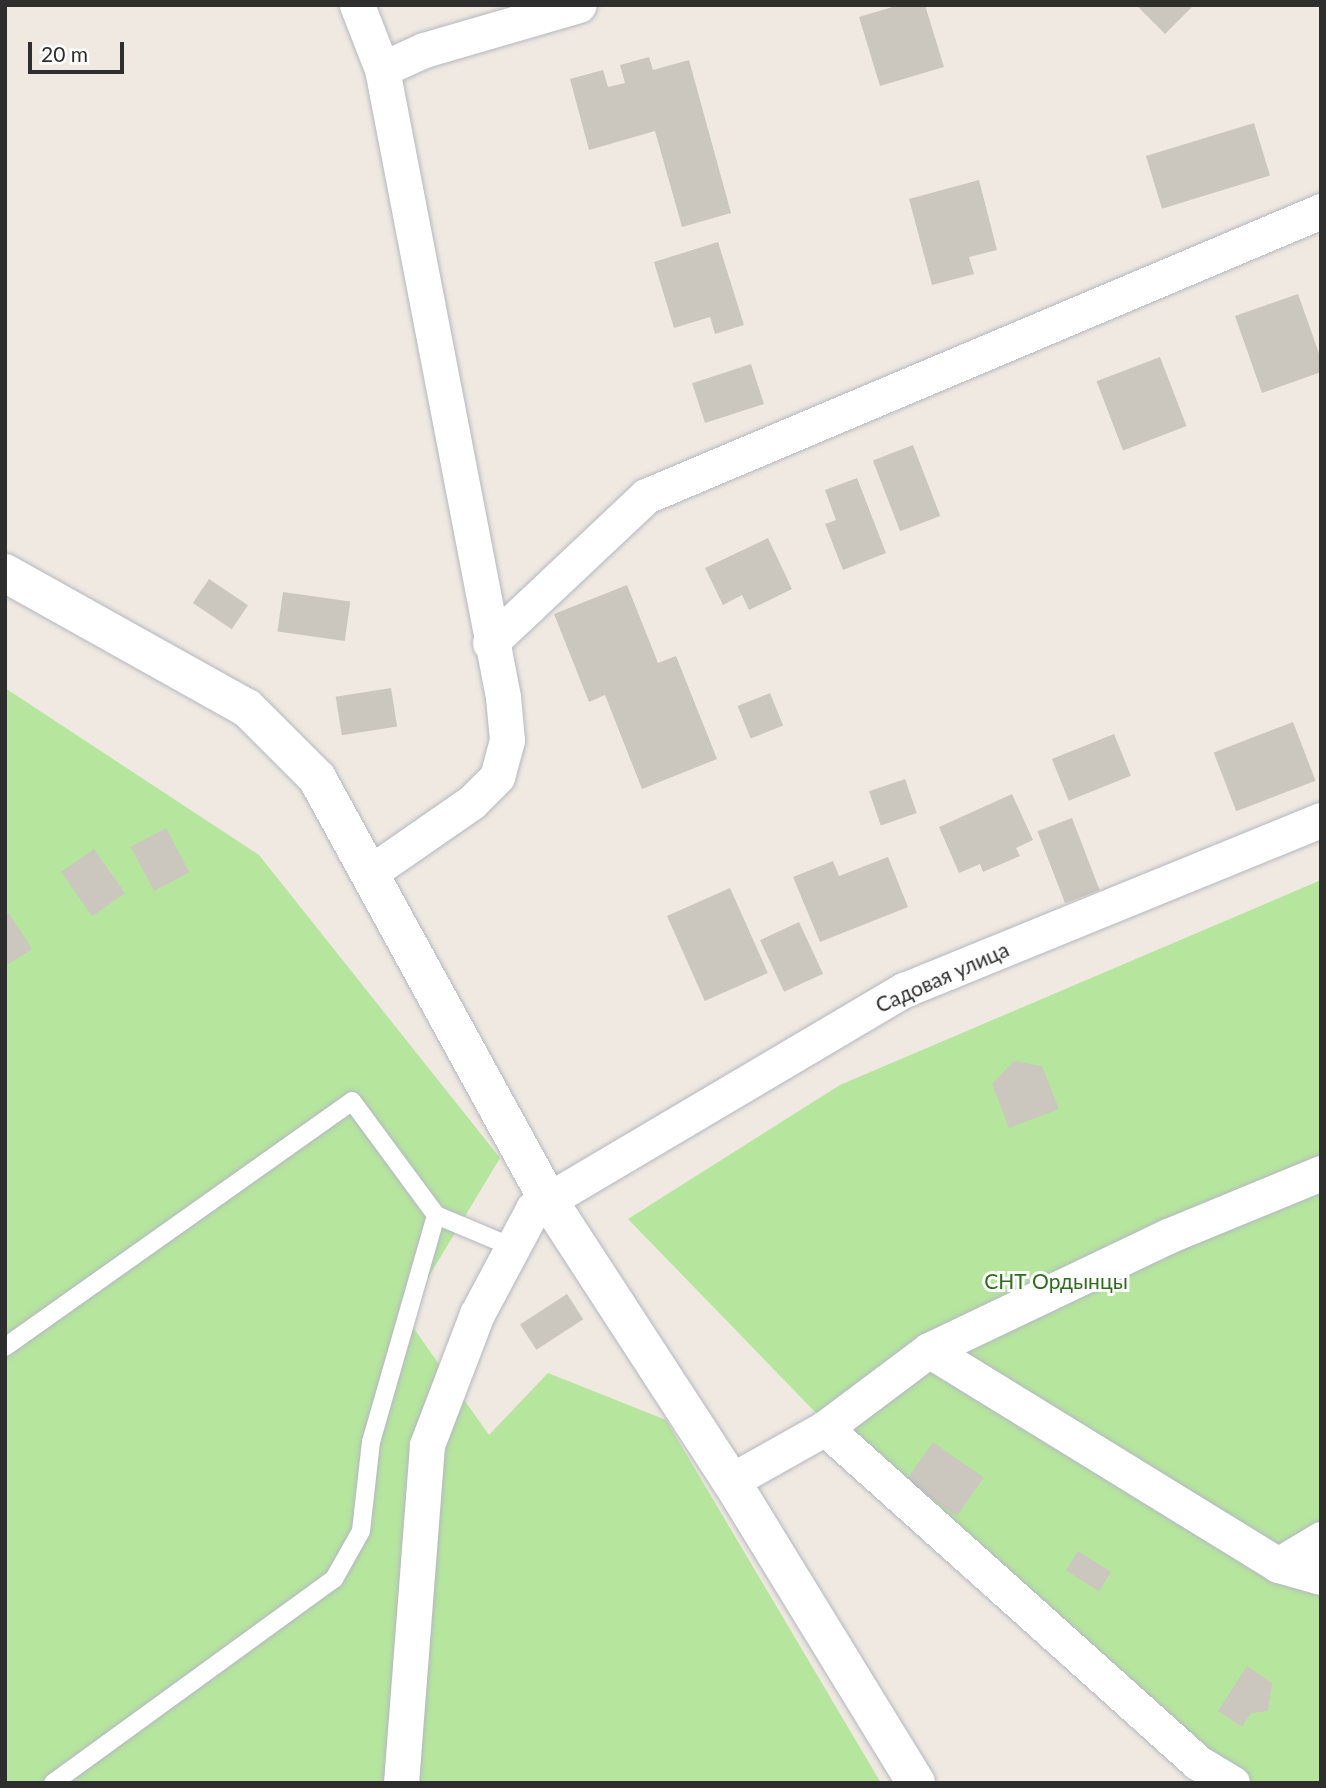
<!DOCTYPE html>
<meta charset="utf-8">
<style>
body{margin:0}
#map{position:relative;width:1326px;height:1788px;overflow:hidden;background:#efe9e1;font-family:Lato,sans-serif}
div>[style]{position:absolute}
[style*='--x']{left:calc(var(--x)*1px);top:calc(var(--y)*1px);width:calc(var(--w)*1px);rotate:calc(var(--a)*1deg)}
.green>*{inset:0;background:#b6e59e}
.building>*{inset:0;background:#cbc7bf;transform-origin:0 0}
.roads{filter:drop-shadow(0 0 2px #b4b7c1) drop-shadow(0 0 2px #b4b7c1)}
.lane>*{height:18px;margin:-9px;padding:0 9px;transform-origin:9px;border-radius:9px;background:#fff}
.street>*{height:35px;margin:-17.5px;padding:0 17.5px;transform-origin:17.5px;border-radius:17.5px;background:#fff}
.secondary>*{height:38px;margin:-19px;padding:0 19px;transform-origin:19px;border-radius:19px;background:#fff}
span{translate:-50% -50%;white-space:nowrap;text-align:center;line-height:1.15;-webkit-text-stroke:6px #fff;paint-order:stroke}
.street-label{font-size:21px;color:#2e2e2e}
.park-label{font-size:21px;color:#2c6e1b}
.frame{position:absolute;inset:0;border:7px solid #2e2e2e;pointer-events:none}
.scale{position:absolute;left:28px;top:42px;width:96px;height:32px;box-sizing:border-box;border:4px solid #2e2e2e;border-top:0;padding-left:9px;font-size:21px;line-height:24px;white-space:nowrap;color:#2e2e2e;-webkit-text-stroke:5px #fff;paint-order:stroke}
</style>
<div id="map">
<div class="green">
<div style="clip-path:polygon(5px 688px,259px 855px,500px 1158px,405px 1316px,489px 1435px,548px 1373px,666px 1420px,881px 1783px,5px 1783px)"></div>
<div style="clip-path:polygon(1321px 880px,1321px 1783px,1251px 1783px,947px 1548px,628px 1219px,840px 1085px)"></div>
</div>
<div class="building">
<div style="clip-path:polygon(899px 5px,925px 5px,944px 67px,880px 86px,859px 17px)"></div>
<div style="clip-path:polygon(1136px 5px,1194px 5px,1165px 34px)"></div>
<div style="clip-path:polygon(649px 57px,653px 70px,689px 60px,731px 213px,682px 227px,655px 131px,589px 150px,570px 79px,603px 70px,608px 87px,625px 83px,620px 65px)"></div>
<div style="left:1254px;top:123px;width:55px;height:113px;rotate:73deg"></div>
<div style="clip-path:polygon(979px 180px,997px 250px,969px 257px,974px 274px,932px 285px,909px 199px)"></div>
<div style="clip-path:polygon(718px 242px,744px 325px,715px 334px,710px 317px,674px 328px,654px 262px)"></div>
<div style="clip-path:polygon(1298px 294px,1321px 359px,1321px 372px,1262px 393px,1235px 316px)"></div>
<div style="left:1160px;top:357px;width:74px;height:68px;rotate:69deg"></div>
<div style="left:751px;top:364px;width:42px;height:62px;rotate:72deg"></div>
<div style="left:913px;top:445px;width:76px;height:43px;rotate:69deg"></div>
<div style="clip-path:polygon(857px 478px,886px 553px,843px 570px,825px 524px,836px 520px,825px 490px)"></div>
<div style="clip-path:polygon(768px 538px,792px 589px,749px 610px,742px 595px,723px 605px,705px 568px)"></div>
<div style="left:209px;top:579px;width:47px;height:29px;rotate:34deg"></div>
<div style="clip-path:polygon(627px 585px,658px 663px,676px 656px,717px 759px,642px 789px,605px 695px,589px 702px,554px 614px)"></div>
<div style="left:283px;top:592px;width:68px;height:40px;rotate:8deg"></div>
<div style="left:391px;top:688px;width:39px;height:56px;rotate:81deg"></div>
<div style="left:770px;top:693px;width:35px;height:35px;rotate:68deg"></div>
<div style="left:1293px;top:722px;width:63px;height:85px;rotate:69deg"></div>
<div style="left:1114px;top:734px;width:45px;height:67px;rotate:68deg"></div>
<div style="left:905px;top:779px;width:36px;height:38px;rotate:71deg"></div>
<div style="clip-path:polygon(1012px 794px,1033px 840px,1016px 848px,1020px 856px,983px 872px,980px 864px,959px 873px,939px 827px)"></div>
<div style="left:1072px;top:818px;width:77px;height:37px;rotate:69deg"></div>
<div style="left:166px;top:828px;width:50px;height:40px;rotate:62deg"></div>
<div style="left:94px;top:849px;width:54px;height:40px;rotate:55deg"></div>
<div style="clip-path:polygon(888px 857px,908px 907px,820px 942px,793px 877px,833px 861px,839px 876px)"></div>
<div style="left:730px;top:888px;width:93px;height:69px;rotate:66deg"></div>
<div style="clip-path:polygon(9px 913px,32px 949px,5px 966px,5px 915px)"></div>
<div style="left:799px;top:922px;width:57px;height:43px;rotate:65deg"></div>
<div style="clip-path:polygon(1014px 1061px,1042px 1066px,1059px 1109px,1009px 1128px,992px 1084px)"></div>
<div style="left:567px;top:1294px;width:30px;height:56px;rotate:57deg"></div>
<div style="left:933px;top:1442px;width:62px;height:47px;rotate:35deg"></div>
<div style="left:1078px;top:1551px;width:39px;height:23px;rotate:32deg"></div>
<div style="clip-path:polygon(1247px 1666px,1272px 1683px,1268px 1711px,1251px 1713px,1242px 1727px,1218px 1711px)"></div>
</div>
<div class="roads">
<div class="lane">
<div style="--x:5;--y:1347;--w:425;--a:-35.3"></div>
<div style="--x:352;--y:1101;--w:142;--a:53.6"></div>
<div style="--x:436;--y:1215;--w:82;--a:22.8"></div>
<div style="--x:53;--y:1783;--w:347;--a:-36"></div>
<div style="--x:334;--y:1579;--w:55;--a:-60.6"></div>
<div style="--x:361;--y:1531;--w:90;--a:-83.6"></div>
<div style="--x:371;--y:1442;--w:236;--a:-74"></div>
</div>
<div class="street">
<div style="--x:357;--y:5;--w:69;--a:68.7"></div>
<div style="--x:382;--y:69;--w:640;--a:79.09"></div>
<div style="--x:503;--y:697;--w:43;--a:84.7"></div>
<div style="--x:507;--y:740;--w:38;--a:105"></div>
<div style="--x:497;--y:777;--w:35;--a:135"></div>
<div style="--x:472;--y:802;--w:123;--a:145.3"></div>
<div style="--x:382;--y:69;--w:46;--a:-24.3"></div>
<div style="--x:424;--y:50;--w:161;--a:-16.2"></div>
<div style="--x:490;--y:643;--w:214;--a:-43.3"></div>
<div style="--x:646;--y:496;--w:733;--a:-22.89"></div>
<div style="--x:929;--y:1350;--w:265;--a:-25.5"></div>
<div style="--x:1168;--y:1236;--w:165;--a:-22.4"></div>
<div style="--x:825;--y:1428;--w:500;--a:41.9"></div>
<div style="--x:1197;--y:1762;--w:41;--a:31"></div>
<div style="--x:731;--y:1481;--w:108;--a:-29.4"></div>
<div style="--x:825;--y:1428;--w:130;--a:-36.9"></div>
<div style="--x:929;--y:1350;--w:410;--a:31.6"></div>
<div style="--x:1278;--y:1565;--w:45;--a:15.6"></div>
<div style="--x:1278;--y:1565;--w:50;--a:-31.2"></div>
<div style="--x:401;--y:1783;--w:339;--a:-85.6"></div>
<div style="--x:427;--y:1445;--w:140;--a:-69.1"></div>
<div style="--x:477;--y:1314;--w:119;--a:-61.9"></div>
<div style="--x:533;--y:1209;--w:431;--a:-30.6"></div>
<div style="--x:904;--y:990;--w:450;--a:-22.2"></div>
</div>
<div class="secondary">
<div style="--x:5;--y:573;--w:277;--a:29.2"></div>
<div style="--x:247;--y:708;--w:99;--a:45"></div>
<div style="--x:317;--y:778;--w:479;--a:61.3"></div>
<div style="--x:547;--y:1198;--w:338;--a:57"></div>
<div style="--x:731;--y:1481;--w:354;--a:58.5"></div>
</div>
</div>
<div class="street-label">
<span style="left:942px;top:977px;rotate:-24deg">Садовая улица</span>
</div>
<div class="park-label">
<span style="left:1056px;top:1281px">СНТ Ордынцы</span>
</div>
<div class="frame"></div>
<div class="scale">20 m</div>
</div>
